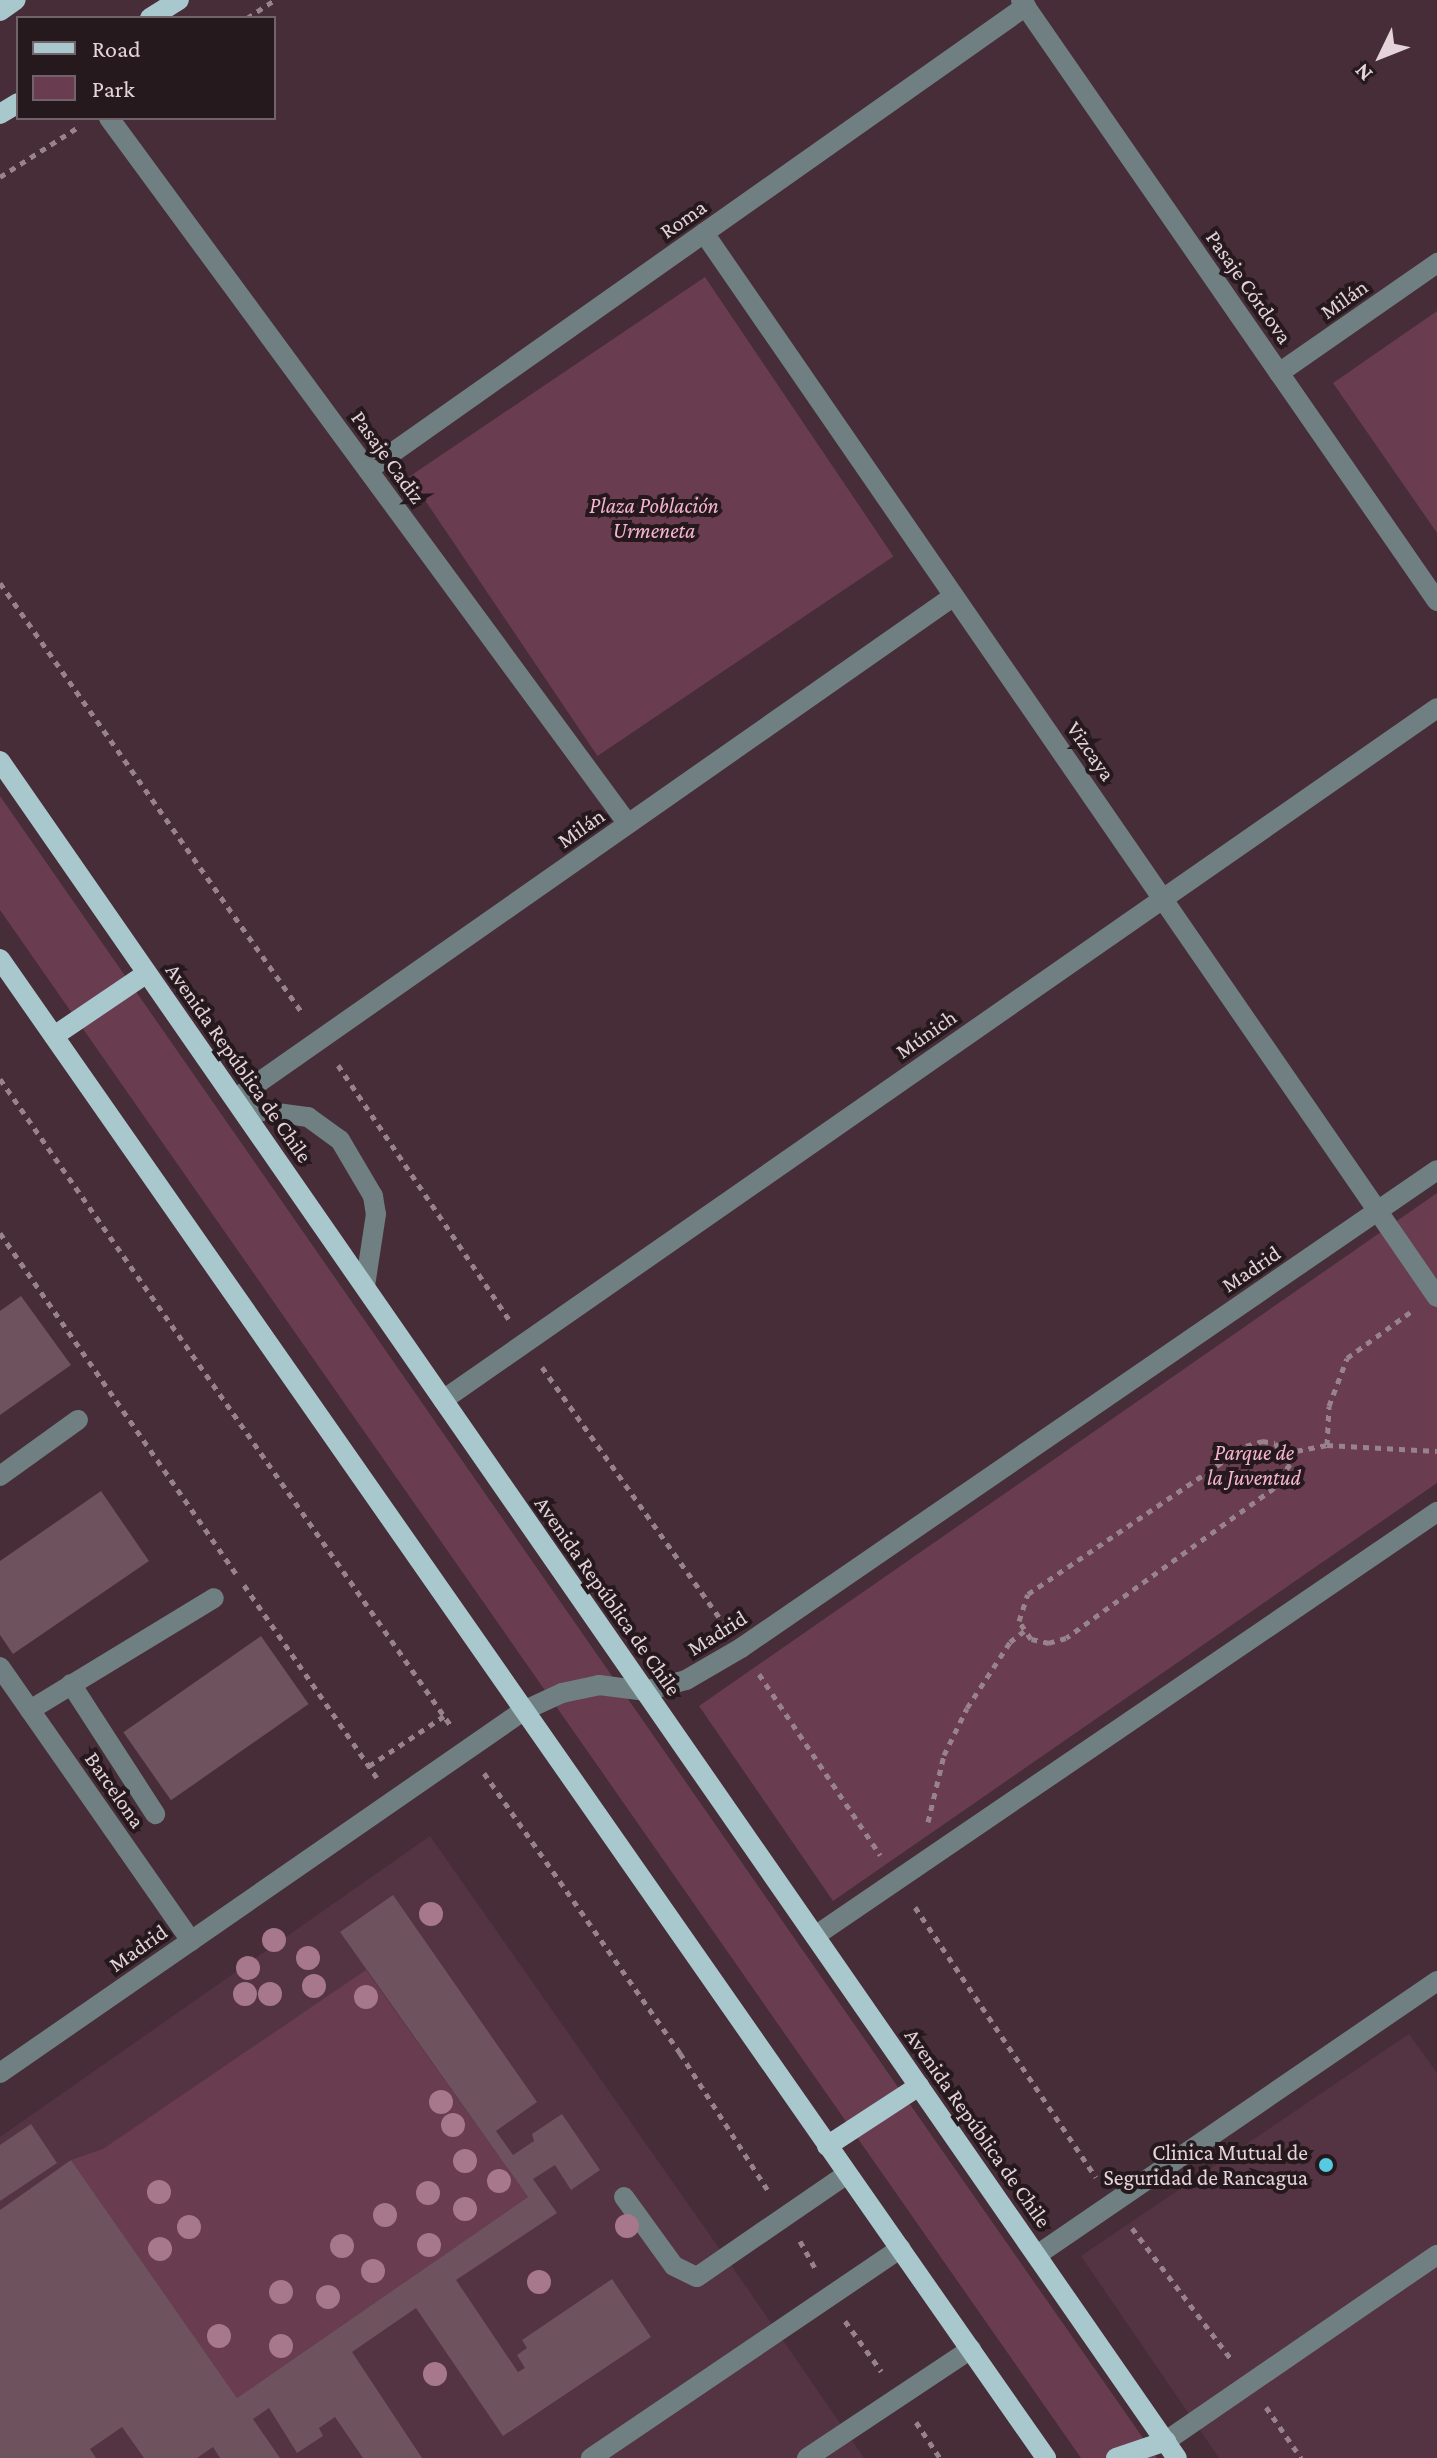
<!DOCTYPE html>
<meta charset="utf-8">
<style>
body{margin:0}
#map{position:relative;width:1437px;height:2458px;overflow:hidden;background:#462d37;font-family:"Crimson Pro",serif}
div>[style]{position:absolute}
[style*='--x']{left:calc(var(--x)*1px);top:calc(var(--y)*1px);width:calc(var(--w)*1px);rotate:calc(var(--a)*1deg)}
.built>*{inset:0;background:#543442}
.green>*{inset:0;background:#693c50;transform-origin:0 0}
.building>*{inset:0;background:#6e525d;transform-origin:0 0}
.path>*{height:5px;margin-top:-2.5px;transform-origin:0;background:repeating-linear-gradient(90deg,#98838b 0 6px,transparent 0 12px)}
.minor>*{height:20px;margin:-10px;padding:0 10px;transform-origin:10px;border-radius:10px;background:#707f82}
.major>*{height:20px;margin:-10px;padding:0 10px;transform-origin:10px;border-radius:10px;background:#a9c8ce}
.trees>*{width:24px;height:24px;margin:-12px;border-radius:50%;background:#a7778b}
.dots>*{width:22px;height:22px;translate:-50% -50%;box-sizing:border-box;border:4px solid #25191e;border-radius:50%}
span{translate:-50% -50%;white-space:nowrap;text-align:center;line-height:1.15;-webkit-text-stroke:8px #25191e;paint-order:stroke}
.street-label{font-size:22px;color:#e4d3d9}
.park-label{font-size:22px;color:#f6b4cf;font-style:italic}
.poi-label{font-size:22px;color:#e4d3d9}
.right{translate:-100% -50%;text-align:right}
.legend{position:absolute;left:16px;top:16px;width:260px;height:104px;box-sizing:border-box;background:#25191e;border:2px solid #716369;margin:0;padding:10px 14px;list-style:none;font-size:24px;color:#e4d3d9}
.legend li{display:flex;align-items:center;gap:16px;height:40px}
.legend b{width:40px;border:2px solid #716369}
.north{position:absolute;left:1341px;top:16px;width:80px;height:80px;-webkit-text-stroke:6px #25191e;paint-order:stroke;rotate:227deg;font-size:22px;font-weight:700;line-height:32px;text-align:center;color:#e4d3d9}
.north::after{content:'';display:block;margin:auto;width:28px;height:36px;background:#e4d3d9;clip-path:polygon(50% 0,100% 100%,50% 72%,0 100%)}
</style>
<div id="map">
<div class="built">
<div style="clip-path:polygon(430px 1836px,747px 2288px,864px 2458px,0 2458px,0 2137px)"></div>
<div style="clip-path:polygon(1409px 2034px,1437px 2073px,1437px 2458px,1219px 2458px,1081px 2256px)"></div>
</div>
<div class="green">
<div style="left:705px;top:277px;width:337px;height:357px;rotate:56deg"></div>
<div style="clip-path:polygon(1437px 311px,1437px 533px,1333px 383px)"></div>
<div style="clip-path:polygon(0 796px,909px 2103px,1157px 2458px,1081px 2458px,0 910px)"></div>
<div style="clip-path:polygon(1437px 1193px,1437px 1483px,833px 1901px,699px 1706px)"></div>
<div style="clip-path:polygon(366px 1970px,528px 2197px,237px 2398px,71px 2160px,103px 2149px)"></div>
</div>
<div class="building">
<div style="clip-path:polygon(21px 1296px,71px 1365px,0 1415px,0 1311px)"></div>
<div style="clip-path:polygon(101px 1491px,149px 1561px,13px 1654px,0 1635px,0 1561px)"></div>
<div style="left:261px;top:1636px;width:83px;height:168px;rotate:55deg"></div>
<div style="clip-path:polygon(393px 1895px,537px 2102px,496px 2131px,513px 2155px,534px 2141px,532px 2134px,562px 2114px,600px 2170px,571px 2190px,555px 2165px,533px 2179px,557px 2213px,456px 2280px,518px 2372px,525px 2368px,517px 2355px,527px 2348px,522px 2340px,612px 2279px,651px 2337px,503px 2436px,416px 2308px,352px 2352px,422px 2458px,363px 2458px,335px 2417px,319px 2428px,323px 2436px,297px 2453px,269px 2408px,253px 2419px,280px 2458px,220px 2458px,213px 2447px,197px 2458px,144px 2458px,122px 2427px,90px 2449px,96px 2458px,0 2458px,0 2210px,71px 2160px,237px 2398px,528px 2197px,340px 1932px)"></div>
<div style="clip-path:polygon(31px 2124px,57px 2163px,0 2201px,0 2145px)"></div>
</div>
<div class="path">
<div style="--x:247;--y:18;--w:33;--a:-33"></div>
<div style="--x:0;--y:177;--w:95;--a:-32.5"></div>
<div style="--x:0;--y:583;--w:527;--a:54.89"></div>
<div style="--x:338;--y:1065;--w:306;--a:56.1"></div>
<div style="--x:0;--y:1079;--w:789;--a:55.12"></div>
<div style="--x:0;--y:1233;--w:415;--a:55.3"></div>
<div style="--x:542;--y:1367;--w:314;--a:54.7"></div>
<div style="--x:1262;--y:1441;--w:13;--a:9"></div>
<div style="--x:1275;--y:1443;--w:26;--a:54"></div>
<div style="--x:1290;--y:1464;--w:29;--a:124"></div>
<div style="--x:1274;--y:1488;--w:256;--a:144.2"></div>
<div style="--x:1066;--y:1638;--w:18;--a:164"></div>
<div style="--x:1049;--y:1643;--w:18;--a:-167"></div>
<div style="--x:1031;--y:1639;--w:22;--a:-124"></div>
<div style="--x:1019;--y:1621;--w:28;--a:-72"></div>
<div style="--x:1028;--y:1594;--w:263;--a:-34.2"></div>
<div style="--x:1246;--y:1446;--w:17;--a:-17"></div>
<div style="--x:1327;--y:1445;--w:39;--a:-87"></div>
<div style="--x:1329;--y:1406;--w:51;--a:-69.4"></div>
<div style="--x:1347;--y:1358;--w:80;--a:-35.9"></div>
<div style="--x:1285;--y:1453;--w:43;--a:-10.8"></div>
<div style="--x:1327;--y:1445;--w:110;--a:3.1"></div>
<div style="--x:244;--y:1585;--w:234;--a:55.4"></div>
<div style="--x:759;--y:1674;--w:218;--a:56.2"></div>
<div style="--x:369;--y:1766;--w:90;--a:-33.7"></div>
<div style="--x:484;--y:1773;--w:342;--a:55"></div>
<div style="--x:680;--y:2053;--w:165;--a:57.4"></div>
<div style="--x:928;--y:1822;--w:69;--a:-76.6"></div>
<div style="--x:944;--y:1755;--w:52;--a:-63.9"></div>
<div style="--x:967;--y:1708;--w:79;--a:-56.9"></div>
<div style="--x:1010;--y:1642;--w:18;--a:-38"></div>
<div style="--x:915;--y:1907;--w:325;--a:56.2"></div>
<div style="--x:1132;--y:2228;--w:166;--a:52.9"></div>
<div style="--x:800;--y:2241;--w:33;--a:61"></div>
<div style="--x:845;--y:2321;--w:62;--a:54.2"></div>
<div style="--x:1266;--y:2407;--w:62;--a:55.5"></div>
<div style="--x:916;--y:2422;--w:43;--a:56.3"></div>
</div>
<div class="minor">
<div style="--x:1021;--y:0;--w:731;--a:55.31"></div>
<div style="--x:109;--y:118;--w:876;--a:53.68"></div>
<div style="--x:704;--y:233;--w:1292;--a:55.44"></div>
<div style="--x:1279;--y:373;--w:193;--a:-34.8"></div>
<div style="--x:368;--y:470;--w:805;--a:-35.19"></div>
<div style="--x:235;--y:1099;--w:877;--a:-34.98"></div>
<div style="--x:241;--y:1108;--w:68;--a:7.7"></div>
<div style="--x:308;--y:1117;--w:39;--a:36"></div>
<div style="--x:340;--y:1140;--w:65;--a:59.5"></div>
<div style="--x:373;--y:1196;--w:18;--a:81"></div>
<div style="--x:376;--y:1214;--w:73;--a:98.7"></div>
<div style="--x:443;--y:1400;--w:1211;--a:-34.84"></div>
<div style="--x:0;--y:1476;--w:96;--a:-35.7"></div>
<div style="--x:0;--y:1667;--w:334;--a:55.1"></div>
<div style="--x:71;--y:1684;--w:155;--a:57.1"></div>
<div style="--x:30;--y:1710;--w:215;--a:-31.3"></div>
<div style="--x:815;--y:1936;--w:753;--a:-34.28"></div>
<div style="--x:0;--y:2073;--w:636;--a:-34.69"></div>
<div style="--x:523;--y:1711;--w:43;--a:-24.8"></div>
<div style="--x:562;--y:1693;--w:38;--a:-12"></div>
<div style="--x:599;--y:1685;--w:46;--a:7.4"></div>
<div style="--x:645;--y:1691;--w:42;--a:-15"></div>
<div style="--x:686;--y:1680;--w:64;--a:-30.2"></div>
<div style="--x:741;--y:1648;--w:844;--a:-34.48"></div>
<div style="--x:624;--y:2197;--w:85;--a:54.1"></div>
<div style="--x:674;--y:2266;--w:25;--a:26"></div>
<div style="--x:697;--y:2277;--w:182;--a:-34.5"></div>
<div style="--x:1037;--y:2255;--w:485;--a:-34.4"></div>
<div style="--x:1166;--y:2441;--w:329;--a:-34.5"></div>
<div style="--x:591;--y:2458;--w:374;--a:-34.1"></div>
<div style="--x:807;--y:2458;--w:197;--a:-33.6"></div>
</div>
<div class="major">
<div style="--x:0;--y:11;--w:19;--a:-35"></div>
<div style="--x:150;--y:18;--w:34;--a:-32"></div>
<div style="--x:0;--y:114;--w:21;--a:-31"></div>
<div style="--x:0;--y:761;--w:2065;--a:55.26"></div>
<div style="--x:0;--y:959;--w:1828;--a:55.09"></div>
<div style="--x:54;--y:1036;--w:112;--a:-34.1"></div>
<div style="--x:827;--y:2146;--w:110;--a:-33.1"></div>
<div style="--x:1116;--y:2458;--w:53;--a:-18.8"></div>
</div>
<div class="trees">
<div style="left:431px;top:1914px"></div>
<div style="left:274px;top:1940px"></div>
<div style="left:308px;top:1958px"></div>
<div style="left:248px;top:1968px"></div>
<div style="left:314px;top:1986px"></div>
<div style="left:245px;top:1994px"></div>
<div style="left:270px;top:1994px"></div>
<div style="left:366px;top:1997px"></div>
<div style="left:441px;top:2102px"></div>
<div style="left:453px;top:2125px"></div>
<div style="left:465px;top:2161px"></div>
<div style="left:499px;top:2181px"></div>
<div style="left:159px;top:2192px"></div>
<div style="left:428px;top:2193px"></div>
<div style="left:465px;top:2209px"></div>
<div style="left:385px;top:2215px"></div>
<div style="left:627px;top:2226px"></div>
<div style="left:189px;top:2227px"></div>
<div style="left:429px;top:2245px"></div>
<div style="left:342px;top:2246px"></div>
<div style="left:160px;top:2249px"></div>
<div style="left:373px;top:2271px"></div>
<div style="left:539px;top:2282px"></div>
<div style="left:281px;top:2292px"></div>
<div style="left:328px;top:2297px"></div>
<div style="left:219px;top:2336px"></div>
<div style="left:281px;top:2346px"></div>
<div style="left:435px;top:2374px"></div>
</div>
<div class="dots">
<div style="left:1326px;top:2165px;background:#55cae0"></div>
</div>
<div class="street-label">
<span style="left:683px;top:219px;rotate:-35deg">Roma</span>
<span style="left:1249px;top:287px;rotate:55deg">Pasaje Córdova</span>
<span style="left:1344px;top:299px;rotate:-35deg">Milán</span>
<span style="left:388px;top:457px;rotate:54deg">Pasaje Cadiz</span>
<span style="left:1091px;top:751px;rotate:55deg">Vizcaya</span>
<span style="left:581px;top:828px;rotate:-35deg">Milán</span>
<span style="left:926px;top:1034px;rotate:-35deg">Múnich</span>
<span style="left:239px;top:1063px;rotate:55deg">Avenida República de Chile</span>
<span style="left:1251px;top:1269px;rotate:-34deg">Madrid</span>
<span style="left:608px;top:1596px;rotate:55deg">Avenida República de Chile</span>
<span style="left:717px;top:1633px;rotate:-32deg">Madrid</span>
<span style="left:115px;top:1790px;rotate:55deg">Barcelona</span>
<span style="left:138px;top:1948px;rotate:-35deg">Madrid</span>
<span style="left:978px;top:2128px;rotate:55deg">Avenida República de Chile</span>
</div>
<div class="park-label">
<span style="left:654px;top:518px">Plaza Población<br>Urmeneta</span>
<span style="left:1254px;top:1465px">Parque de<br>la Juventud</span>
</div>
<div class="poi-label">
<span class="right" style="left:1308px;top:2165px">Clinica Mutual de<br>Seguridad de Rancagua</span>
</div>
<ul class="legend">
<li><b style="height:10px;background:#a9c8ce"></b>Road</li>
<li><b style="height:22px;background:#693c50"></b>Park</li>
</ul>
<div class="north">N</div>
</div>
